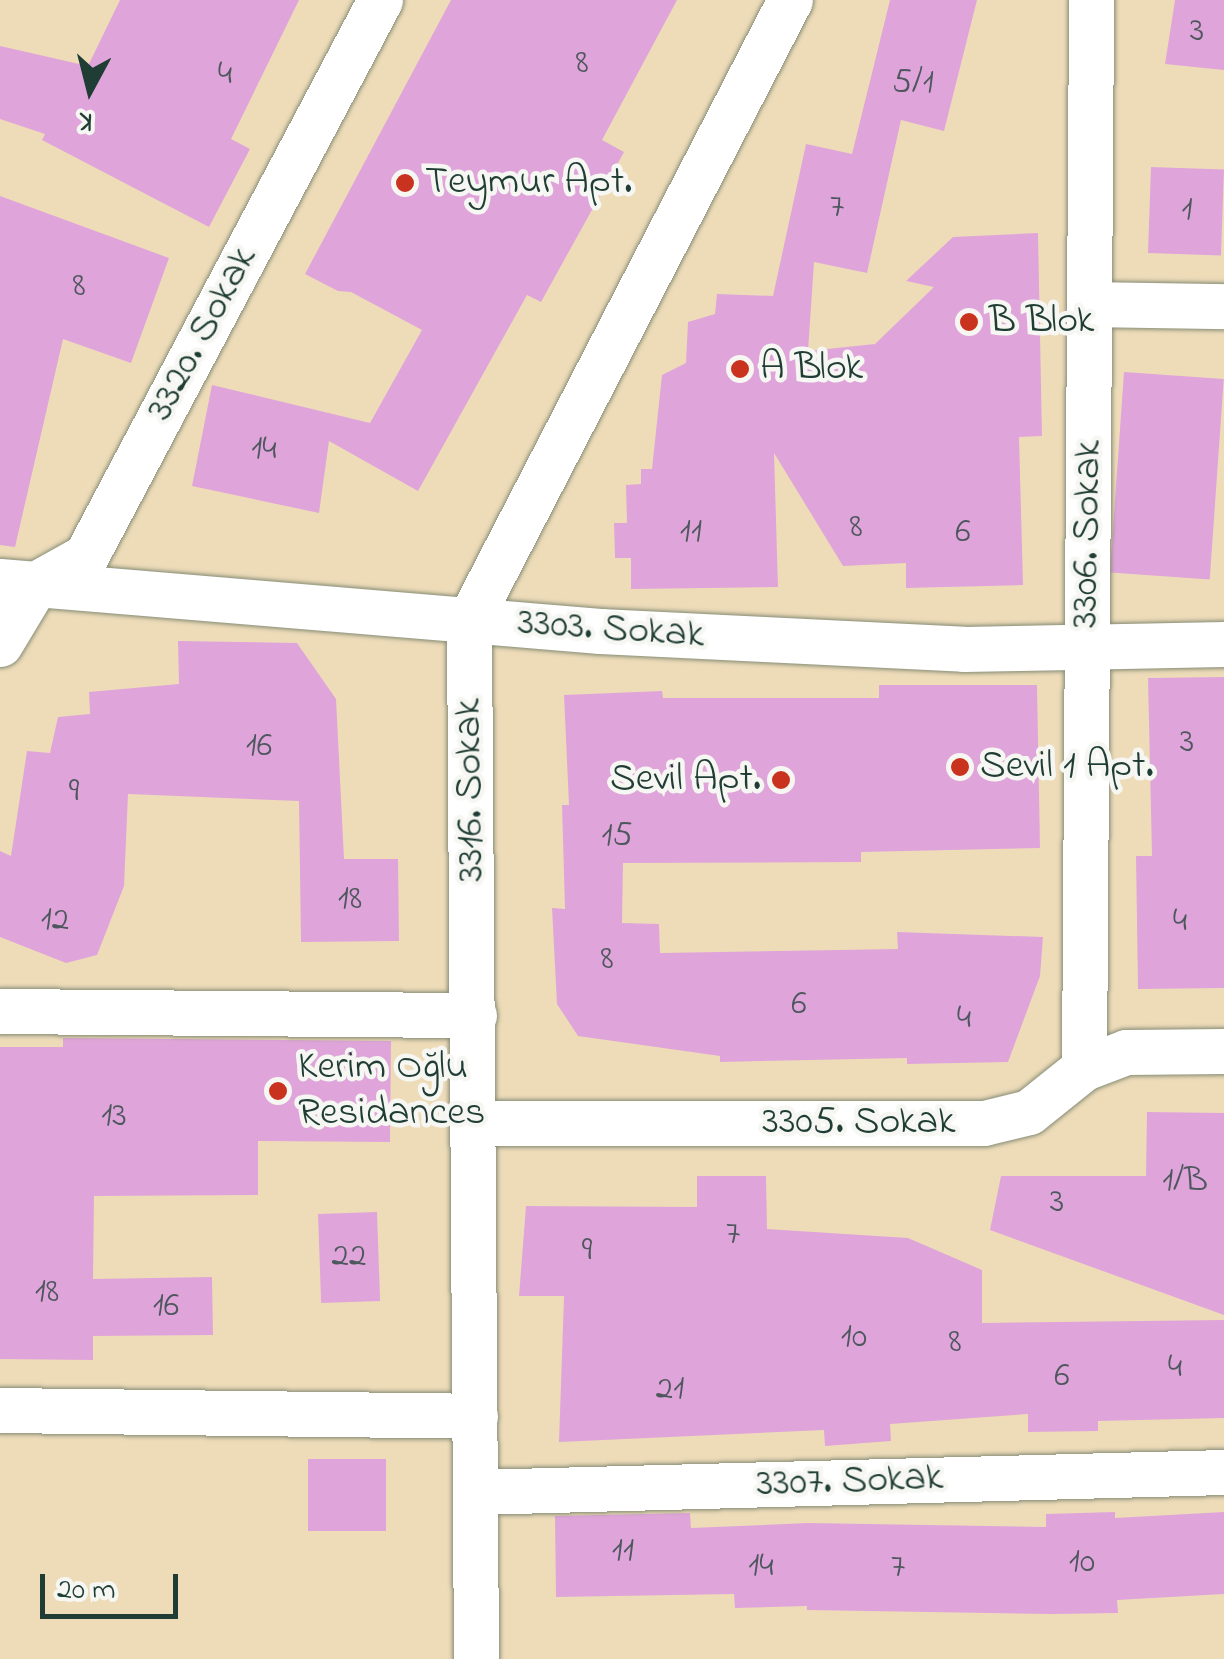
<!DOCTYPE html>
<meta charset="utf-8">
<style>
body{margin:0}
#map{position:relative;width:1224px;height:1659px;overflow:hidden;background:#eedcb9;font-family:"Indie Flower",sans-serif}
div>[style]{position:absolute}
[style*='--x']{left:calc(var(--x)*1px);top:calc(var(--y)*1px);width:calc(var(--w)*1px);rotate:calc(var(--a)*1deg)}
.building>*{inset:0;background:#dfa5da;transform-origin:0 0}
.roads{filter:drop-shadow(0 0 2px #868c76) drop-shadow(0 0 2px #868c76)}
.street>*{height:45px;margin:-22.5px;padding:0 22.5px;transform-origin:22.5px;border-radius:22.5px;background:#fff}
.dots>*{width:28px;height:28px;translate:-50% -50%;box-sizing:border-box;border:5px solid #f6f6f2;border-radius:50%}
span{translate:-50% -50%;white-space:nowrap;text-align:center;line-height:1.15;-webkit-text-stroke:9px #f6f6f2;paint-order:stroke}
.number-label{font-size:35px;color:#4f575e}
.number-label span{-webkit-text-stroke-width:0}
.poi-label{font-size:40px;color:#1f3d34}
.left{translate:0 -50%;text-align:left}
.right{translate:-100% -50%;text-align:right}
.street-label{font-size:40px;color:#1f3d34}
.north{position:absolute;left:40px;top:40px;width:100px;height:100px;-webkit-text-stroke:8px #f6f6f2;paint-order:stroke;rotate:187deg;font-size:28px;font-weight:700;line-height:40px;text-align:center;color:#1f3d34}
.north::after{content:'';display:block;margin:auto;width:35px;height:45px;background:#1f3d34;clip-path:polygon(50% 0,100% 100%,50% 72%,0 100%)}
.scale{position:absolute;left:40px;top:1574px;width:138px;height:45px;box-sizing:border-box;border:5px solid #1f3d34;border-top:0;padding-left:12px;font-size:30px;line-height:35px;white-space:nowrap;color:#1f3d34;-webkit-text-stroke:8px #f6f6f2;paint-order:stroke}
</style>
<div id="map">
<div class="building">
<div style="clip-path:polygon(120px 0,299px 0,231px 139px,250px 149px,209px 227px,42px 140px,45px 134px,0 119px,0 46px,88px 66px)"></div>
<div style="clip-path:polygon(451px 0,677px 0,602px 140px,624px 152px,541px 302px,527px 295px,418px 491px,329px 441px,319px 513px,192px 486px,212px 385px,370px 423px,422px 330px,351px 292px,338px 291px,305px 274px)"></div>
<div style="clip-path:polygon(890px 0,977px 0,944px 131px,901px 120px,867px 273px,814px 262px,808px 351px,875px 344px,934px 287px,906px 281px,953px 237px,1038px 233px,1042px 436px,1019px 437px,1023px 585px,906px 588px,906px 563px,843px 566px,774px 453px,778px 587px,631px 589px,631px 558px,615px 558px,614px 523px,627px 523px,626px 485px,641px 484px,641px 469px,652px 469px,662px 375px,686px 363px,688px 322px,715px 314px,717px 294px,773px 296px,806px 144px,852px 154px)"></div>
<div style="clip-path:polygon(1175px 0,1224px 0,1224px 70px,1165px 64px)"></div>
<div style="left:1151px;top:167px;width:73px;height:86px;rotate:2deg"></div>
<div style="clip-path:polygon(0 196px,169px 258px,131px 363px,63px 339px,15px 547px,0 545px)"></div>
<div style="left:1124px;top:372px;width:100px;height:201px;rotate:4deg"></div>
<div style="clip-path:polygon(178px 641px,297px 643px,336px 699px,344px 859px,398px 859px,399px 941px,301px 942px,299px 801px,128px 794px,124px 886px,97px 955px,66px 963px,0 937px,0 851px,11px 856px,27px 751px,50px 753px,58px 717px,90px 714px,89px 692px,179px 684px)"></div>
<div style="clip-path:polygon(1224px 677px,1224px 988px,1138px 989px,1136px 856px,1152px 856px,1148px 678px)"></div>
<div style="clip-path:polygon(879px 685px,1037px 685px,1040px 848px,861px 852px,861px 862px,623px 863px,622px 923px,659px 924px,660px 953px,898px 949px,897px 932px,1043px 937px,1040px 976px,1008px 1062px,907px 1064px,907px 1058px,720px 1062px,720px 1056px,578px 1036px,557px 1004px,552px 908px,565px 909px,562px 805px,569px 805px,564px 695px,662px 691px,663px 698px,879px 698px)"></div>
<div style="clip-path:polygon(63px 1038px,391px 1041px,390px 1142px,258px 1141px,258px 1195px,94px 1196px,93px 1279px,212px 1277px,213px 1335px,93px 1336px,93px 1360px,0 1359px,0 1047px,63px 1047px)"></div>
<div style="clip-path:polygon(1147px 1112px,1224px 1113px,1224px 1315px,990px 1230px,1001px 1176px,1146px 1176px)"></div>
<div style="clip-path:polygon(697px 1176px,766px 1176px,767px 1229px,908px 1238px,982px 1270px,982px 1323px,1224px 1320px,1224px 1418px,1098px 1421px,1098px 1431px,1028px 1432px,1028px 1414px,890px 1424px,891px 1441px,825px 1446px,824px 1430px,559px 1442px,564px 1296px,519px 1296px,526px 1206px,697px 1207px)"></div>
<div style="left:377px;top:1212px;width:89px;height:59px;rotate:88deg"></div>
<div style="left:308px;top:1459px;width:78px;height:72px"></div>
<div style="clip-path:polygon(1115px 1512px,1115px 1518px,1224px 1512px,1224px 1594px,1117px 1600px,1118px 1613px,1054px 1614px,807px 1610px,807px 1606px,735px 1608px,734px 1594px,556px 1597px,555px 1516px,690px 1513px,691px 1528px,808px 1523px,1046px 1527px,1046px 1514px)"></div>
</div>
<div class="roads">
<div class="street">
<div style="--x:1092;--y:304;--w:132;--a:0.9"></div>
<div style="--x:0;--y:581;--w:602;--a:4.76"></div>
<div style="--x:600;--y:631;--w:364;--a:2.8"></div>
<div style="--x:964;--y:649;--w:260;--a:-1.1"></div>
<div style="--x:0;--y:644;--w:70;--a:-59"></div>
<div style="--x:36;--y:584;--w:57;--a:-29.2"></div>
<div style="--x:86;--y:556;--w:629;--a:-62.13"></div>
<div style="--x:0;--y:1011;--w:474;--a:0.5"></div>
<div style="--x:1084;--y:1068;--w:1068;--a:-89.62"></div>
<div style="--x:474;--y:1123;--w:510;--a:0"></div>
<div style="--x:984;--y:1123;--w:46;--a:-13.7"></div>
<div style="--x:1029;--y:1112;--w:70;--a:-38.7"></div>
<div style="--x:1084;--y:1068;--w:45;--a:-20.9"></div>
<div style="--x:1126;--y:1052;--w:98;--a:-0.6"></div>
<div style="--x:0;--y:1410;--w:475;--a:0.7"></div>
<div style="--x:476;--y:1492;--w:748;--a:-1.53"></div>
<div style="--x:476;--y:1659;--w:1038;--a:-90.39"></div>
<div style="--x:469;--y:621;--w:699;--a:-62.67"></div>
</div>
</div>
<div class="dots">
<div style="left:405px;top:183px;background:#c8321e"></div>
<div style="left:969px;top:322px;background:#c8321e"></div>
<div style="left:740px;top:369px;background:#c8321e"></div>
<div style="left:960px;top:767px;background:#c8321e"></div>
<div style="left:781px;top:780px;background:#c8321e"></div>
<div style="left:278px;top:1091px;background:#c8321e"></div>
</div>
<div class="number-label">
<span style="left:1197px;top:32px">3</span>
<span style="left:582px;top:64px">8</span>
<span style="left:225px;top:75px">4</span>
<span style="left:913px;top:84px">5/1</span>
<span style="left:837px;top:208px">7</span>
<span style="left:1187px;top:211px">1</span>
<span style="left:79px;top:287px">8</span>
<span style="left:264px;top:450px">14</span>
<span style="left:856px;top:528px">8</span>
<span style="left:691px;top:533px">11</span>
<span style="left:963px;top:533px">6</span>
<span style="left:1187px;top:743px">3</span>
<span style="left:259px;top:747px">16</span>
<span style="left:74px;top:792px">9</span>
<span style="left:617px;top:837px">15</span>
<span style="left:350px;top:900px">18</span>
<span style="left:55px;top:921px">12</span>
<span style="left:1180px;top:922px">4</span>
<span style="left:607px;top:960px">8</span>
<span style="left:799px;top:1005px">6</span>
<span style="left:964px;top:1019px">4</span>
<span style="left:114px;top:1117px">13</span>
<span style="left:1185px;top:1182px">1/B</span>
<span style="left:1057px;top:1203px">3</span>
<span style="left:733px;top:1235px">7</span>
<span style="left:587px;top:1251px">9</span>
<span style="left:349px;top:1257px">22</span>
<span style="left:47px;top:1293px">18</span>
<span style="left:166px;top:1307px">16</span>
<span style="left:854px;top:1338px">10</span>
<span style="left:955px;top:1343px">8</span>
<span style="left:1175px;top:1368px">4</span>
<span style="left:1062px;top:1377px">6</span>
<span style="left:670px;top:1390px">21</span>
<span style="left:623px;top:1552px">11</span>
<span style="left:1082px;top:1563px">10</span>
<span style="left:761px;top:1567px">14</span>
<span style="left:898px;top:1568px">7</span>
</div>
<div class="poi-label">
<span class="left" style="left:425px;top:183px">Teymur Apt.</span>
<span class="left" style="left:989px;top:322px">B Blok</span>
<span class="left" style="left:760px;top:369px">A Blok</span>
<span class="left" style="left:980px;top:767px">Sevil 1 Apt.</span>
<span class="right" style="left:761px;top:780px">Sevil Apt.</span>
<span class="left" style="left:298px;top:1091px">Kerim Oğlu<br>Residances</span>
</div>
<div class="street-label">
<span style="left:203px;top:334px;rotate:-62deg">3320. Sokak</span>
<span style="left:1088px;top:534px;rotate:-89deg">3306. Sokak</span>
<span style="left:611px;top:630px;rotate:4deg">3303. Sokak</span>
<span style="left:471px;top:790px;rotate:-91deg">3316. Sokak</span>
<span style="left:859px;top:1123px">3305. Sokak</span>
<span style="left:850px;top:1482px;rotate:-2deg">3307. Sokak</span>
</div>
<div class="north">K</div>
<div class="scale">20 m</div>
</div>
